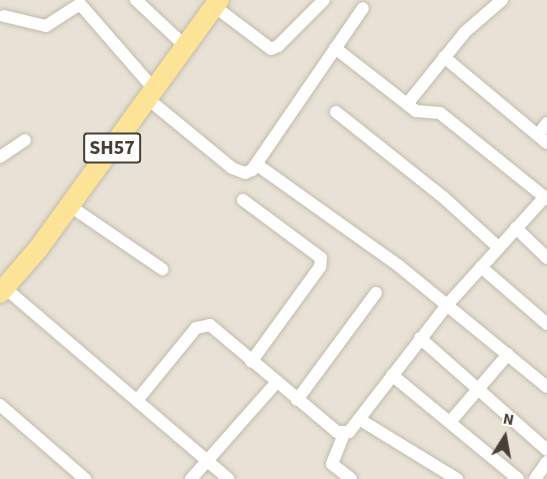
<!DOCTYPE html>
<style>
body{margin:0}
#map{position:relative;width:547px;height:479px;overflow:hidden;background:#f3f0e7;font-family:"Source Sans 3",sans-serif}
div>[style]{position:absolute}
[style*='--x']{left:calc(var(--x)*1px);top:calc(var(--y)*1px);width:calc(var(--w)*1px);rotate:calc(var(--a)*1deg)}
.residential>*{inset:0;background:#e7e2d5;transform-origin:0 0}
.roads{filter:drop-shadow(0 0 2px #c1bbac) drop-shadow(0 0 2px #c1bbac)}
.street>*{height:12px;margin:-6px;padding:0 6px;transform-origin:6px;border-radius:6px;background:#fff}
.primary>*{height:20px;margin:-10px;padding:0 10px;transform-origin:10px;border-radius:10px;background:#fde396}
span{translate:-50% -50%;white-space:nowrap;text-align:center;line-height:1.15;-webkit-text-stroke:4.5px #fff;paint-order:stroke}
.shield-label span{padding:2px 4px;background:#fff;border:2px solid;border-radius:4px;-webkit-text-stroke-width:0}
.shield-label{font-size:20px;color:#464036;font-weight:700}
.north{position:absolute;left:475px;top:407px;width:60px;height:60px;-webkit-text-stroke:4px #fff;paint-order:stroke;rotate:11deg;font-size:16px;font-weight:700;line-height:24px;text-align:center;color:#464036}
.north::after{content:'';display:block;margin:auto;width:21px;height:27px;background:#464036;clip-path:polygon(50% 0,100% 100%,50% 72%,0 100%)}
</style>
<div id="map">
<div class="residential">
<div style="left:0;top:0;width:547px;height:479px"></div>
</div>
<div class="roads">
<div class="street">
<div style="--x:136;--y:0;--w:67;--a:43.2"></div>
<div style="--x:214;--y:6;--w:71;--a:37"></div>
<div style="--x:271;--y:49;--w:8;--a:-23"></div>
<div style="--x:278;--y:46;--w:65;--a:-45"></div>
<div style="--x:4;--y:16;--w:43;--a:13.4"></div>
<div style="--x:46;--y:26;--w:40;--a:-32.9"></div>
<div style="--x:80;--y:4;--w:113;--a:49"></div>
<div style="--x:335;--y:48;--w:103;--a:37.9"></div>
<div style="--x:416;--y:111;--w:24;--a:5"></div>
<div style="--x:440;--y:113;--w:137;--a:38.8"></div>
<div style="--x:444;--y:57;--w:134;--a:39.9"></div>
<div style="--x:148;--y:99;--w:109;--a:39.4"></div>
<div style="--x:232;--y:168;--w:14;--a:21"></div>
<div style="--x:245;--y:173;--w:8;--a:-23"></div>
<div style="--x:252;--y:170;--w:196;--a:-55.6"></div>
<div style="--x:407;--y:104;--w:92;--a:-51.1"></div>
<div style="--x:465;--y:32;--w:49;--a:-40.9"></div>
<div style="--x:336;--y:112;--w:137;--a:38.5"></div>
<div style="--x:443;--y:197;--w:74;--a:42.3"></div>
<div style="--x:538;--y:135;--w:15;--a:-53"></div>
<div style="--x:0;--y:157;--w:30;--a:-34"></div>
<div style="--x:256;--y:164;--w:176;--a:35.5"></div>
<div style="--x:399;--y:266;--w:191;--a:39.3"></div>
<div style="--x:243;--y:200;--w:97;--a:36.6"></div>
<div style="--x:321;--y:258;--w:9;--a:96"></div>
<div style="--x:320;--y:267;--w:117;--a:126"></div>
<div style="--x:70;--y:206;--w:112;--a:34.4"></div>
<div style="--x:516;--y:228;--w:43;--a:44.1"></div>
<div style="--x:481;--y:267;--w:87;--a:40.8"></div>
<div style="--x:5;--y:288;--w:294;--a:40.5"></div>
<div style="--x:420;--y:338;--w:169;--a:41.4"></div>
<div style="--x:392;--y:375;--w:163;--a:39.5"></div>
<div style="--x:139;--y:398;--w:90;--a:-50.8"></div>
<div style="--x:196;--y:328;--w:14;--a:-12"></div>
<div style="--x:210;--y:325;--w:166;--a:40.1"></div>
<div style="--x:337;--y:432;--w:12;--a:0"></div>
<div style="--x:349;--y:432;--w:160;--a:-52.3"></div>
<div style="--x:447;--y:305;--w:146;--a:-47.8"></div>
<div style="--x:297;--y:400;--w:133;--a:-53.6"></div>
<div style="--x:0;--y:405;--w:113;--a:41"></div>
<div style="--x:359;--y:419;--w:115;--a:31.5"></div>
<div style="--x:450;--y:422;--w:89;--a:-49.5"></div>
<div style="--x:344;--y:434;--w:32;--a:112"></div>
<div style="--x:332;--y:464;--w:24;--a:38"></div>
<div style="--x:191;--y:479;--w:128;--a:-48.5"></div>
<div style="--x:535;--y:479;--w:21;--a:-55"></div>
</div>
<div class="primary">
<div style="--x:0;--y:293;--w:58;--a:-49.2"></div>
<div style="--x:38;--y:249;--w:308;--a:-54"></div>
</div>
</div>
<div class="shield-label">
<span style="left:112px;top:148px">SH57</span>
</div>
<div class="north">N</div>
</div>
